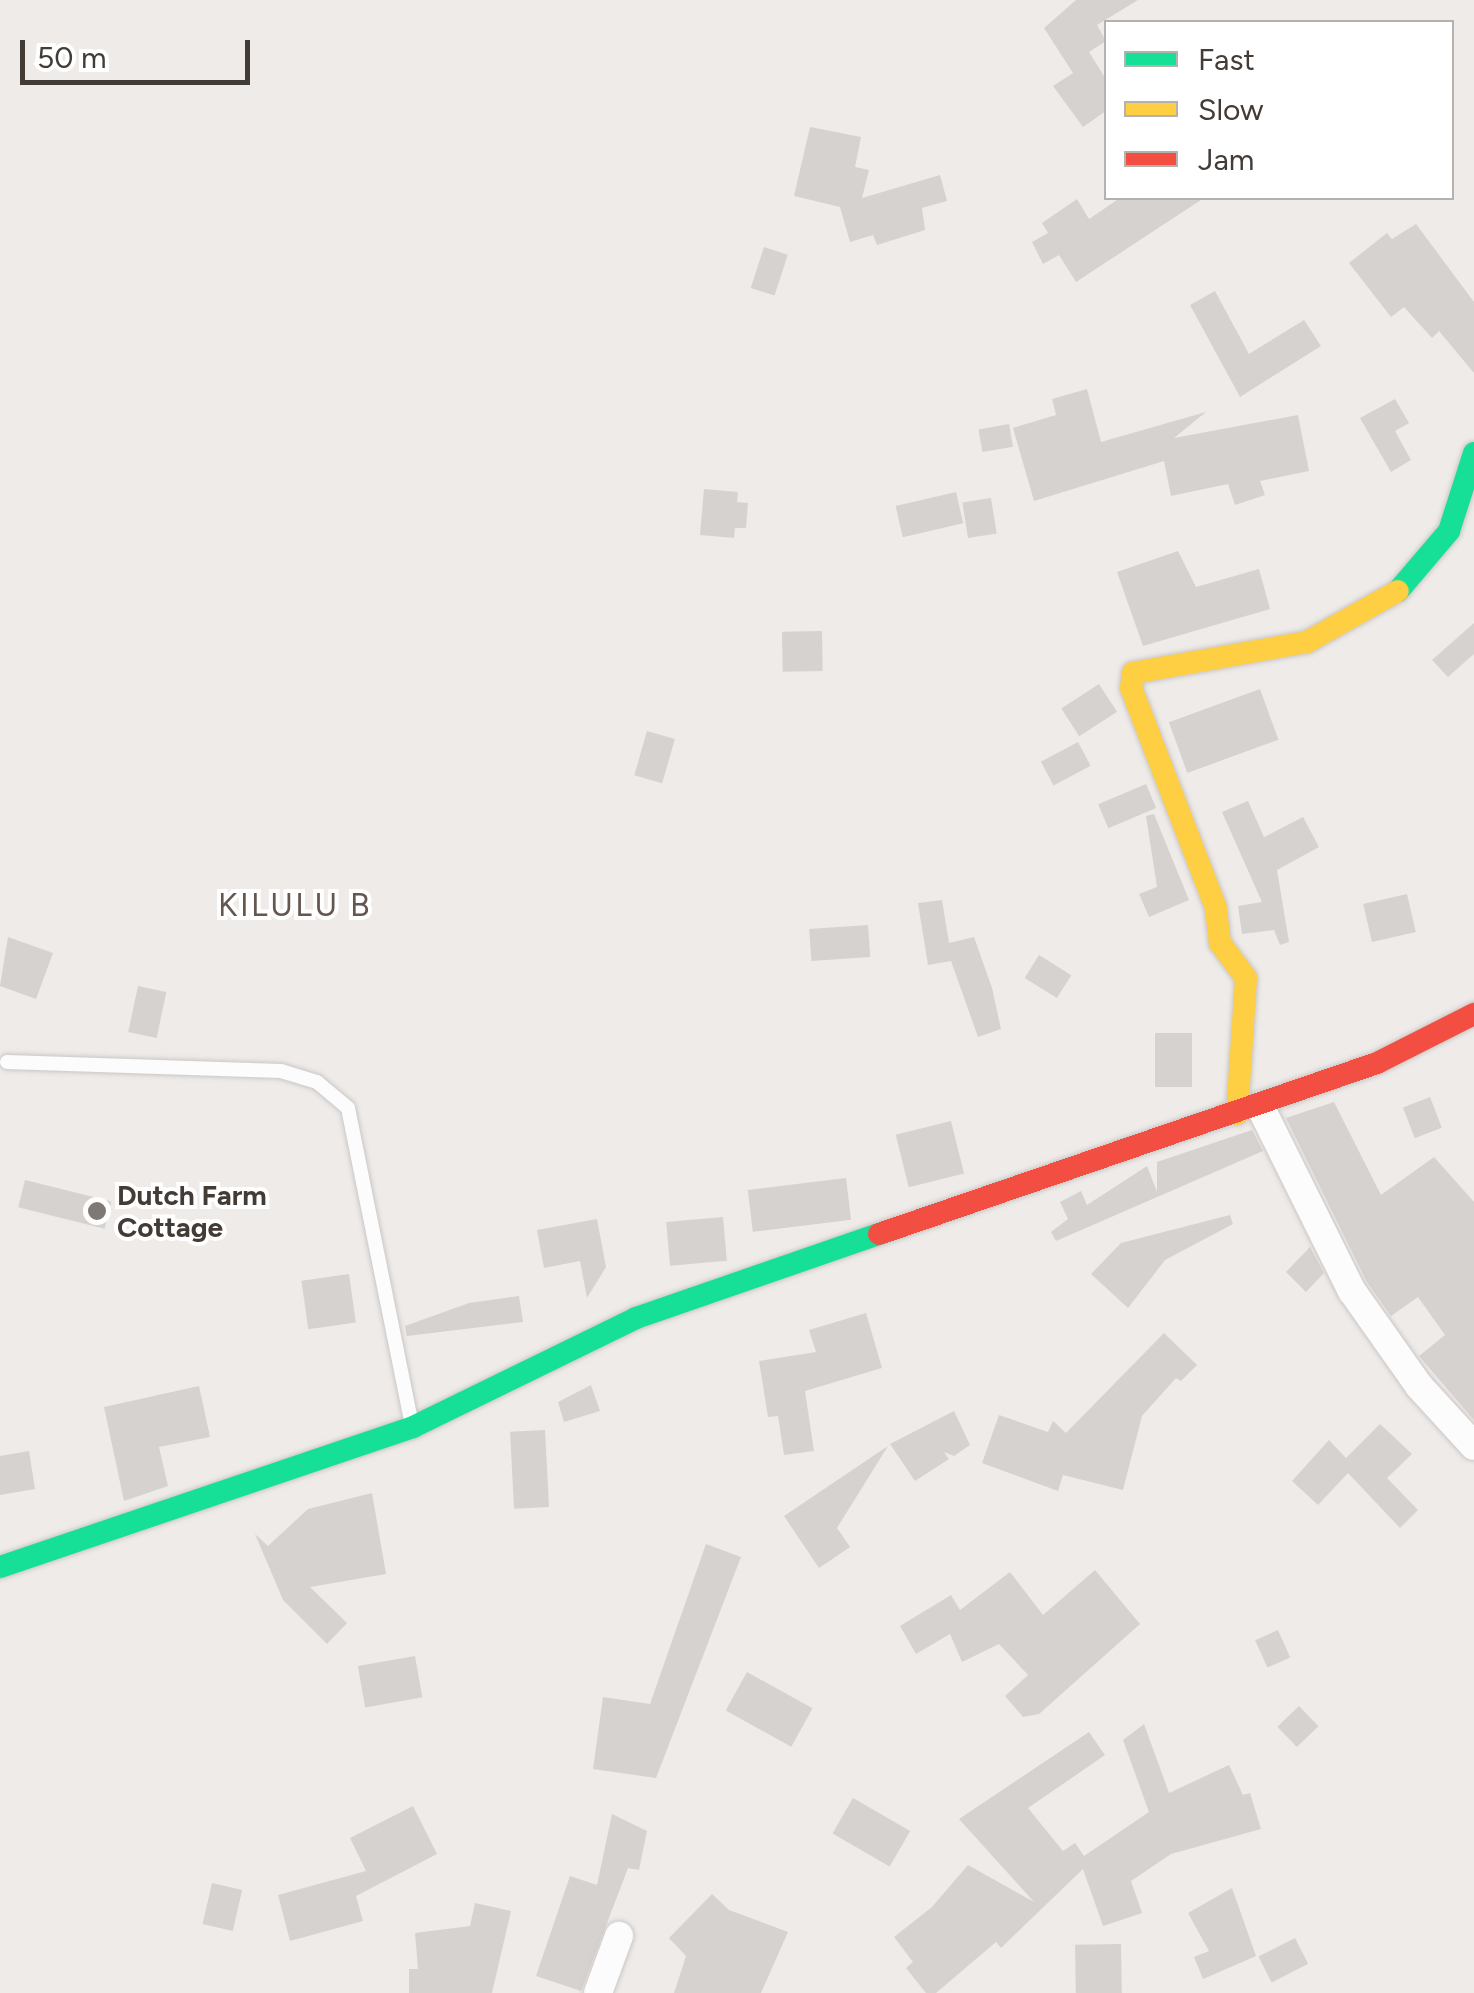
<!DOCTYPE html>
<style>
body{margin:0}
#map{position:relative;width:1474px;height:1993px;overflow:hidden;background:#eeebe9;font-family:Figtree,sans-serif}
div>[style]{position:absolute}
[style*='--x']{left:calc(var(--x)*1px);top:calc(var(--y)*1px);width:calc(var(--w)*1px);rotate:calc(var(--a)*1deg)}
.building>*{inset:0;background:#d6d2d0;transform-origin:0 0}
.roads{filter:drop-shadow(0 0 2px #cac7c5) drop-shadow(0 0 2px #cac7c5)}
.lane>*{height:14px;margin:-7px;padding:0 7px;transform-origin:7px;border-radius:7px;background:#fcfcfc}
.street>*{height:28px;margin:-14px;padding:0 14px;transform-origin:14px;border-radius:14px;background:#fcfcfc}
.fast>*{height:22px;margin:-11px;padding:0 11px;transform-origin:11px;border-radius:11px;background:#16e098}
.slow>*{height:22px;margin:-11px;padding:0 11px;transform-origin:11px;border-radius:11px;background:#ffcf43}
.jam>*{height:22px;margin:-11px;padding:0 11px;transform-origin:11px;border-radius:11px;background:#f24e42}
.dots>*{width:28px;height:28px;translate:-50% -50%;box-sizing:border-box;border:5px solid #fff;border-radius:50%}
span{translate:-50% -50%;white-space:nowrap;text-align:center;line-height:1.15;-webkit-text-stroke:8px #fff;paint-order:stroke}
.poi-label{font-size:28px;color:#433b36;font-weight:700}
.left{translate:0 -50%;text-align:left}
.quarter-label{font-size:32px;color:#64574f;letter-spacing:2.5px}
.legend{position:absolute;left:1104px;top:20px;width:350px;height:180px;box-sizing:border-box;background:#fff;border:2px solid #b4b1af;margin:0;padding:12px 18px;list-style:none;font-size:30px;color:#433b36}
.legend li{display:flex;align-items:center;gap:20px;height:50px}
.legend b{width:50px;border:2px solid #b4b1af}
.scale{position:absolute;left:20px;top:40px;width:230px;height:45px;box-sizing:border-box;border:5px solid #433b36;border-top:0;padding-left:12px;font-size:30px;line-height:35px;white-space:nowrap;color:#433b36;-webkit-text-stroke:8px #fff;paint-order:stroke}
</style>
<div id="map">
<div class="building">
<div style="clip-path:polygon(1076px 0,1138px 0,1097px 25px,1106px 41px,1089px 52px,1106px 79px,1106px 111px,1083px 127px,1053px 86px,1073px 73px,1044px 28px)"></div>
<div style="clip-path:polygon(810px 127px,861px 137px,855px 167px,869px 170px,862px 198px,940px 175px,947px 201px,922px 208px,925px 230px,877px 245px,873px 235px,850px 242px,840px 207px,794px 196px)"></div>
<div style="clip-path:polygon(1120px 198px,1204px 198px,1076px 282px,1059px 255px,1043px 264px,1032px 242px,1048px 233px,1042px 223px,1077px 199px,1089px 219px)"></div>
<div style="clip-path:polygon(1416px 224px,1474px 302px,1474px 373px,1439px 331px,1432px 338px,1404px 307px,1391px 317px,1349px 263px,1387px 233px,1392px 239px)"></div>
<div style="left:764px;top:247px;width:25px;height:43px;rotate:18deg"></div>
<div style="clip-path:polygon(1215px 291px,1249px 354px,1304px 320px,1321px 346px,1240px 397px,1190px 305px)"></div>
<div style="clip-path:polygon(1087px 389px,1101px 442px,1206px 412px,1174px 438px,1298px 415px,1309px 471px,1260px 481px,1265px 495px,1235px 505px,1228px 484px,1171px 496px,1164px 461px,1034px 501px,1013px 428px,1056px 415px,1052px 399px)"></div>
<div style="clip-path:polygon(1395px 399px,1409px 423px,1395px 431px,1411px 460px,1391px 472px,1360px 418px)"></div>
<div style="left:1009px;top:424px;width:23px;height:31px;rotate:80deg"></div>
<div style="clip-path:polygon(704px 489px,738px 492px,737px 502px,748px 503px,746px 528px,735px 528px,734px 538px,700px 535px)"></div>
<div style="left:956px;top:492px;width:32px;height:62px;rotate:77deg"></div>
<div style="left:991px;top:498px;width:36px;height:29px;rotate:81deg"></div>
<div style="clip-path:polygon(1178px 551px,1196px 587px,1259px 569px,1270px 609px,1143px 646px,1117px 572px)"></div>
<div style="clip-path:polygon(1474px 623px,1474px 654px,1448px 677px,1432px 660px)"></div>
<div style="left:822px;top:631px;width:40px;height:40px;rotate:89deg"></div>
<div style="left:1099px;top:684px;width:33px;height:45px;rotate:57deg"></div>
<div style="left:1260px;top:689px;width:54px;height:97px;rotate:70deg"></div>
<div style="left:647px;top:731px;width:29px;height:46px;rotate:16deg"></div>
<div style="left:1078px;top:742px;width:27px;height:42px;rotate:62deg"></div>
<div style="left:1146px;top:784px;width:26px;height:52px;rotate:67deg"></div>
<div style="clip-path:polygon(1248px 801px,1264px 837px,1303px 817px,1319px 847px,1277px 870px,1289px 942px,1280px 945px,1274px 930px,1242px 934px,1238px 906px,1262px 902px,1222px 812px)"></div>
<div style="clip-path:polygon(1154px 814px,1189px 900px,1149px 917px,1139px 894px,1157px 887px,1146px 816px)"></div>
<div style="left:1407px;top:894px;width:39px;height:45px;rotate:77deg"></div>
<div style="clip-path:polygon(942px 900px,949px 943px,974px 937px,992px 988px,1001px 1029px,978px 1037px,951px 961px,928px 965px,918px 903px)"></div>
<div style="left:868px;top:925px;width:32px;height:59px;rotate:86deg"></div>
<div style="clip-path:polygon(8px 937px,53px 953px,36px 999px,0 986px)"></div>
<div style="left:1039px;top:955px;width:38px;height:27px;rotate:32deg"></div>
<div style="left:138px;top:986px;width:29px;height:47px;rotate:12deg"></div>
<div style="left:1155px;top:1033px;width:37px;height:54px"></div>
<div style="left:1430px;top:1097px;width:33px;height:29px;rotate:69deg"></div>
<div style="clip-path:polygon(1334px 1102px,1381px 1195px,1434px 1157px,1474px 1202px,1474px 1420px,1419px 1356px,1445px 1335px,1418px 1297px,1391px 1316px,1367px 1282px,1286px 1118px)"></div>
<div style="left:951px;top:1121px;width:54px;height:57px;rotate:76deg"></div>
<div style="clip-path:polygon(1252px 1130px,1263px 1151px,1056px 1241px,1051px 1232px,1068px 1219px,1060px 1202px,1081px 1191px,1087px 1205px,1147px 1166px,1157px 1192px,1157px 1162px)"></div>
<div style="left:846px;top:1178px;width:42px;height:99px;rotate:83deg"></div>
<div style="left:25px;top:1180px;width:89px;height:28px;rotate:14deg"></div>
<div style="clip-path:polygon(1230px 1215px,1233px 1224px,1165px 1260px,1128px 1308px,1091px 1274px,1121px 1243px)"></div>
<div style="left:723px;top:1217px;width:44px;height:57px;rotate:85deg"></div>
<div style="clip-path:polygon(597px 1219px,606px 1267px,587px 1298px,580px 1261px,544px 1268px,537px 1230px)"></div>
<div style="clip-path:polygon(1310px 1247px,1324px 1273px,1306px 1292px,1286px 1272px)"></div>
<div style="left:349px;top:1274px;width:49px;height:48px;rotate:82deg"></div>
<div style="clip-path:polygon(519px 1296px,523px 1322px,407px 1336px,405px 1326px,469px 1303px)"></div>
<div style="clip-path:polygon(866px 1313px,882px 1368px,805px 1391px,814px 1451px,784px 1455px,778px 1416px,768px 1417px,759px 1361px,816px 1352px,809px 1330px)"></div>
<div style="clip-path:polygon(1164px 1333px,1197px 1365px,1181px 1381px,1176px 1378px,1142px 1416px,1123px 1490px,1063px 1475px,1058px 1491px,982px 1463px,999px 1415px,1048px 1432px,1053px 1421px,1066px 1433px)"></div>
<div style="clip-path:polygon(591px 1385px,600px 1411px,564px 1422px,558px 1402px)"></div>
<div style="clip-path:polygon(199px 1386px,210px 1437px,159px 1447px,168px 1486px,124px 1501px,104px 1407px)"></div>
<div style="clip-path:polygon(954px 1411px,970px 1445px,954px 1456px,944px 1452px,949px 1459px,915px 1481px,890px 1444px)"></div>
<div style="clip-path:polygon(1380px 1424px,1412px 1454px,1387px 1478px,1418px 1510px,1400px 1528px,1348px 1473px,1318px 1505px,1292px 1481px,1329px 1440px,1346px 1458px)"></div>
<div style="left:545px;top:1430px;width:77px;height:35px;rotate:87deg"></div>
<div style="clip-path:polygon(888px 1446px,837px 1528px,850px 1547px,819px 1568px,784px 1516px)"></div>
<div style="clip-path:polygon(29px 1451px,35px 1489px,0 1495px,0 1456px)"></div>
<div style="clip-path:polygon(372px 1493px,386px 1574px,310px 1587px,347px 1623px,327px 1644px,283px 1600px,255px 1534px,268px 1546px,308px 1509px)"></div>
<div style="clip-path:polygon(706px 1544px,741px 1557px,656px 1778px,593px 1769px,603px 1697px,650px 1704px)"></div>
<div style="clip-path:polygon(1095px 1570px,1140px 1624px,1039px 1714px,1023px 1717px,1005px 1696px,1028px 1675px,999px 1644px,962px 1662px,950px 1634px,916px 1654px,900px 1626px,951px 1595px,960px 1610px,1010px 1572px,1043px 1615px)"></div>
<div style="left:1278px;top:1630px;width:30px;height:25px;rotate:66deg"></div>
<div style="left:415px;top:1656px;width:42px;height:58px;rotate:80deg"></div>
<div style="left:747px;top:1672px;width:75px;height:44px;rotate:29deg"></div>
<div style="left:1299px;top:1706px;width:28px;height:30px;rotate:46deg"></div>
<div style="clip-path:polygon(1144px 1724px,1169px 1793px,1229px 1765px,1243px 1795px,1250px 1793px,1261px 1829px,1171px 1854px,1131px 1881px,1142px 1913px,1103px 1926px,1083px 1869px,1001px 1948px,996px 1942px,936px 1993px,926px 1993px,906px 1968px,913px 1962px,894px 1937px,932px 1907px,968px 1865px,1034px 1902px,959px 1819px,1089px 1732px,1105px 1755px,1028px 1808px,1063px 1851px,1075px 1843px,1084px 1856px,1149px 1812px,1123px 1740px)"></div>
<div style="left:853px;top:1798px;width:66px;height:41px;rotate:30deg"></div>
<div style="clip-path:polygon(413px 1806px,437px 1854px,356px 1896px,363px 1921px,290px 1941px,278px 1895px,366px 1871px,350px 1838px)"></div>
<div style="clip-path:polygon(612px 1814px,647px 1831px,639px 1870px,628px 1868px,581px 1991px,536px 1976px,570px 1876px,597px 1885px)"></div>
<div style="left:212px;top:1883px;width:31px;height:42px;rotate:13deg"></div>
<div style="clip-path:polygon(1232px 1888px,1256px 1956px,1203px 1979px,1194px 1957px,1209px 1951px,1188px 1913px)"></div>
<div style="clip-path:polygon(712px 1894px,729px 1910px,788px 1932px,761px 1993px,674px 1993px,686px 1956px,669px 1938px)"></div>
<div style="clip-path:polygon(475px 1903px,511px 1911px,492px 1993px,409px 1993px,409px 1969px,418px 1969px,415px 1933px,470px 1926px)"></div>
<div style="left:1295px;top:1938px;width:29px;height:41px;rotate:63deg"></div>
<div style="left:1121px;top:1944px;width:49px;height:46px;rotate:89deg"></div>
</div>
<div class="roads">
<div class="lane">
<div style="--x:7;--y:1062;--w:274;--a:1.9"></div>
<div style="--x:281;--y:1071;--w:38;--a:17"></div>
<div style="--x:317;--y:1082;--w:40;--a:40"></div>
<div style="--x:348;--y:1108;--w:324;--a:78.6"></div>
</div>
<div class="street">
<div style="--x:1260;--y:1106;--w:207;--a:63.6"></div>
<div style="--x:1352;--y:1291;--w:116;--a:54.8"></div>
<div style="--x:1419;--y:1386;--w:81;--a:47.5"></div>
<div style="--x:598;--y:1993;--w:61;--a:-69.8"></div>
</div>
<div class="fast">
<div style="--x:1398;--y:591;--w:79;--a:-49.6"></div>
<div style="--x:1449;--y:531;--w:82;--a:-72.2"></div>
<div style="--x:0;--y:1567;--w:436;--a:-18.7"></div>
<div style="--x:413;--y:1427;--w:248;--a:-26"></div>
<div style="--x:636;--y:1318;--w:257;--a:-19.1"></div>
</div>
<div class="slow">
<div style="--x:1237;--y:1114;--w:136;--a:-86.2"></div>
<div style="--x:1246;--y:978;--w:44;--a:-126.6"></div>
<div style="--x:1220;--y:943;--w:35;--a:-97"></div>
<div style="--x:1216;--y:908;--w:236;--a:-111.1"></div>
<div style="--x:1131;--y:688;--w:15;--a:-82"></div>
<div style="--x:1133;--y:673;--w:177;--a:-10.1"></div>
<div style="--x:1307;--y:642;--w:104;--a:-29.3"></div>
</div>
<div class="jam">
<div style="--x:879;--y:1234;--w:527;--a:-18.95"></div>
<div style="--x:1377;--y:1063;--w:109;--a:-26.8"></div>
</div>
</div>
<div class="dots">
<div style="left:97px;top:1211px;background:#7f7975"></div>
</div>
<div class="poi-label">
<span class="left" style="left:117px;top:1211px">Dutch Farm<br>Cottage</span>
</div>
<div class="quarter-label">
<span style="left:295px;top:905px">KILULU B</span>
</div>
<ul class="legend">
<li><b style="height:12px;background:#16e098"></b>Fast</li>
<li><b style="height:12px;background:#ffcf43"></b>Slow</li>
<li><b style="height:12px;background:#f24e42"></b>Jam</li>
</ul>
<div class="scale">50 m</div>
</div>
